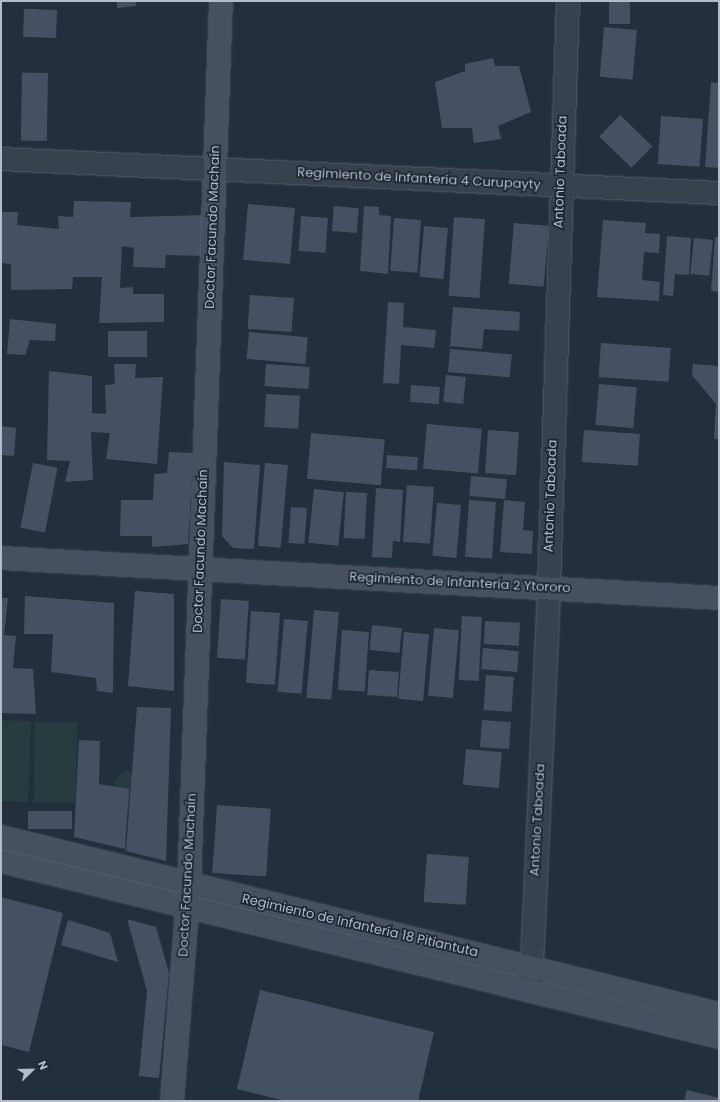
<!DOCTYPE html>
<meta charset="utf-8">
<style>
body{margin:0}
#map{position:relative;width:720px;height:1102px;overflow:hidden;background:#242f3e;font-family:Poppins,sans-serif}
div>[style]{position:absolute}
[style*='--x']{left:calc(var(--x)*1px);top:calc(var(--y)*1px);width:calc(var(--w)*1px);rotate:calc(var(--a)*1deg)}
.green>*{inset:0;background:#263c3f;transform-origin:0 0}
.building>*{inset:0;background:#455162;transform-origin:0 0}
.roads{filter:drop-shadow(0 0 1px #565f6c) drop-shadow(0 0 1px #565f6c)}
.street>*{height:22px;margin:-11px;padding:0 11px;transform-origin:11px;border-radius:11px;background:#38414e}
.secondary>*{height:22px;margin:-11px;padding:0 11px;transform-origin:11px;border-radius:11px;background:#465061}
span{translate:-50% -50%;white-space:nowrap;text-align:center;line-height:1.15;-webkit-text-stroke:3.5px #1d2633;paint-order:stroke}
.street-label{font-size:13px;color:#b4bcc9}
.frame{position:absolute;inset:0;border:2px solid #b4bcc9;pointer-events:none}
.north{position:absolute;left:12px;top:1050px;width:40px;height:40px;-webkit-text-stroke:3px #1d2633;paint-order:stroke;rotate:67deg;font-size:11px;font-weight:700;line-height:16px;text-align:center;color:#b4bcc9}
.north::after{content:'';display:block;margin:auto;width:14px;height:18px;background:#b4bcc9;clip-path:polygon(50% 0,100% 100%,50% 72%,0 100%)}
</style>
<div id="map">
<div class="green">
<div style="left:1px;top:720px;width:30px;height:81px;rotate:2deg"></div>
<div style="left:35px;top:722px;width:42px;height:80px;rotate:1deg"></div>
<div style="clip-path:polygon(126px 770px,147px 783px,139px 813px,129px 814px,116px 797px,114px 780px)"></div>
<div style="clip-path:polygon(1px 844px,171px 889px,1px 849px)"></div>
</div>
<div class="building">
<div style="clip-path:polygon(117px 1px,136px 1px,136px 6px,117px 8px)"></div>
<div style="left:609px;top:1px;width:21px;height:23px"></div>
<div style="left:57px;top:10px;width:28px;height:33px;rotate:92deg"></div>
<div style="left:604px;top:27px;width:33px;height:50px;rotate:5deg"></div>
<div style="clip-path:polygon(493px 58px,495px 66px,519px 66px,531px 112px,498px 126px,501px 139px,474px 143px,472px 128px,442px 128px,435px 82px,465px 71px,465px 64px)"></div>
<div style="left:48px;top:73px;width:68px;height:26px;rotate:91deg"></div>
<div style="clip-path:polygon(711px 82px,719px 83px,719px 168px,705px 167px)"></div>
<div style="left:620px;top:115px;width:45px;height:30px;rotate:44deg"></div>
<div style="left:661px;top:116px;width:42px;height:48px;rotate:4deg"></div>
<div style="clip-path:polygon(74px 201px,131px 202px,130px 217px,208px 215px,208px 256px,166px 255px,165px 268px,133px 267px,134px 248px,122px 246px,120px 288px,133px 287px,133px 294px,164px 294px,164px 322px,99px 323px,102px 277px,73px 277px,72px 289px,11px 290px,11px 264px,1px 263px,1px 212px,18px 212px,17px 225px,59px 229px,58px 216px,73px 217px)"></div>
<div style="left:248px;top:204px;width:47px;height:56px;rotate:5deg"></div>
<div style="left:334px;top:206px;width:25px;height:25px;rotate:5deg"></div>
<div style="clip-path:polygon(364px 206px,379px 207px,379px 215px,391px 216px,388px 274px,360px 271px)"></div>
<div style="left:301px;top:216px;width:27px;height:35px;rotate:4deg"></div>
<div style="left:454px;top:217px;width:31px;height:79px;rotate:4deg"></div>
<div style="left:394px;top:218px;width:27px;height:53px;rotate:4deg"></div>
<div style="clip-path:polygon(603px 220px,646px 223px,645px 233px,660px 234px,659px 253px,644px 252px,642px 280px,660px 282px,659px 301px,597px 297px)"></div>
<div style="left:514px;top:223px;width:35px;height:61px;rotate:5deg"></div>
<div style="left:424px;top:226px;width:24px;height:51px;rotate:5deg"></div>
<div style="clip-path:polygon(667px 236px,691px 238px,689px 275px,675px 274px,673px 296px,663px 295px)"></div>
<div style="clip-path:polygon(715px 237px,719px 237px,719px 292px,711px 291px)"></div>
<div style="left:694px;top:238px;width:19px;height:36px;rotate:6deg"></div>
<div style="left:250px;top:295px;width:44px;height:34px;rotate:4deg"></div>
<div style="clip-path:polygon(388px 302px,404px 303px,403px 327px,436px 330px,434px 348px,401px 345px,399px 384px,383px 383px)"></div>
<div style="clip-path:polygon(453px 307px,520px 312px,519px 331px,484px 329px,482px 349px,450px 346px)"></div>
<div style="clip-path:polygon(10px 319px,56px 324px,55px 341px,30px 340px,25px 355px,7px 354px)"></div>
<div style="left:108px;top:331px;width:39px;height:26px"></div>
<div style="left:249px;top:332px;width:59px;height:27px;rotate:5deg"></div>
<div style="left:601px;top:343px;width:70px;height:34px;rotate:4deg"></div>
<div style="left:450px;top:349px;width:62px;height:23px;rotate:5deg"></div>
<div style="clip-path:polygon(114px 364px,136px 364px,135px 378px,163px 377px,157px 464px,106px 459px,110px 433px,91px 432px,93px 480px,65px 482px,70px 461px,47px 460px,49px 371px,92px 376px,92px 413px,106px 414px,105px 385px,115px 384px)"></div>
<div style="left:266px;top:364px;width:44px;height:22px;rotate:4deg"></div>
<div style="clip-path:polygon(693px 364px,719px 366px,719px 439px,714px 439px,716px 404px,692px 375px)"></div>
<div style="left:446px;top:375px;width:20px;height:27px;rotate:6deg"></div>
<div style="left:599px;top:384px;width:38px;height:41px;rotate:5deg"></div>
<div style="left:411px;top:385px;width:29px;height:17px;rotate:4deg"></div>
<div style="left:266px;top:394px;width:34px;height:33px;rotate:3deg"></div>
<div style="left:427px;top:424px;width:55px;height:45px;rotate:5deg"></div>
<div style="clip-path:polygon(1px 426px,16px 428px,14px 456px,1px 455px)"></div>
<div style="left:488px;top:430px;width:31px;height:43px;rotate:4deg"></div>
<div style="left:584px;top:430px;width:56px;height:32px;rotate:4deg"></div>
<div style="left:311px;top:433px;width:74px;height:46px;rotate:5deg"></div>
<div style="clip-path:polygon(169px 452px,193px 453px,188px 544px,152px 547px,152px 536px,120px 536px,121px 500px,153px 500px,154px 474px,167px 473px)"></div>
<div style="left:387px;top:455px;width:31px;height:13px;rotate:4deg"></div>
<div style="clip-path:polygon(224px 462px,260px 465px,254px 549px,233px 548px,222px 536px)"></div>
<div style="left:33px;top:463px;width:25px;height:66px;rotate:11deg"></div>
<div style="left:265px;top:463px;width:23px;height:83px;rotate:5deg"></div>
<div style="left:471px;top:476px;width:36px;height:20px;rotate:5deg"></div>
<div style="left:407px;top:485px;width:27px;height:57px;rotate:4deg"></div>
<div style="clip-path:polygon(376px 488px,403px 490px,400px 542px,393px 541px,392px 558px,372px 557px)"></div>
<div style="left:314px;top:489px;width:30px;height:54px;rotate:6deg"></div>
<div style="left:346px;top:492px;width:21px;height:46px;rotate:3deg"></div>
<div style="left:469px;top:500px;width:27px;height:57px;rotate:4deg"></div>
<div style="clip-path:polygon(504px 500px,525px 502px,523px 530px,533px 531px,532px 554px,500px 552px)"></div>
<div style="left:437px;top:503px;width:24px;height:53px;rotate:5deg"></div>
<div style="left:291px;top:507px;width:16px;height:36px;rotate:4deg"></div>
<div style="clip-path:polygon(135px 591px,174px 594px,174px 691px,128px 686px)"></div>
<div style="clip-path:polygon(25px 596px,114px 603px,113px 693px,97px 691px,96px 678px,51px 672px,53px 634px,24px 634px)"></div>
<div style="clip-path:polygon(1px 598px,8px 598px,4px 635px,16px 636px,13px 668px,33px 669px,36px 714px,1px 713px)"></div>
<div style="left:221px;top:599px;width:28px;height:59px;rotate:4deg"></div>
<div style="left:314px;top:610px;width:25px;height:88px;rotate:5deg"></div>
<div style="left:251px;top:611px;width:29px;height:72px;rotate:4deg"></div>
<div style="left:462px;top:616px;width:20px;height:64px;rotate:3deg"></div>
<div style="left:284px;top:619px;width:24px;height:73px;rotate:5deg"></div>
<div style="left:485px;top:621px;width:35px;height:23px;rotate:3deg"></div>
<div style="left:372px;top:625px;width:30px;height:25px;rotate:6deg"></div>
<div style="left:434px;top:628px;width:25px;height:68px;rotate:5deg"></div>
<div style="left:342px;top:630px;width:27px;height:60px;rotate:4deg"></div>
<div style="left:404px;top:632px;width:25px;height:67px;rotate:5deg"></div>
<div style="left:483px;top:648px;width:36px;height:21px;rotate:5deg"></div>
<div style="left:369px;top:670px;width:30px;height:25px;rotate:4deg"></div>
<div style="left:486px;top:675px;width:28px;height:35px;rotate:4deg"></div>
<div style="clip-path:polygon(137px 707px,171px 708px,166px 861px,126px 851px)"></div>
<div style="left:482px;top:720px;width:29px;height:27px;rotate:4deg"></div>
<div style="clip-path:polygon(79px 740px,100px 741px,99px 784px,129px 789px,125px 849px,74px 837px)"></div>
<div style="left:466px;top:749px;width:36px;height:36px;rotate:5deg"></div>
<div style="left:217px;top:805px;width:54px;height:68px;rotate:4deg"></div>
<div style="left:28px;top:811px;width:44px;height:18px"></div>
<div style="left:427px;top:854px;width:42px;height:48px;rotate:4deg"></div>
<div style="clip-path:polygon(1px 897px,63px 913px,29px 1052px,1px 1045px)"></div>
<div style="clip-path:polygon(127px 919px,156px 927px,169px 973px,159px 1078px,139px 1076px,147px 991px)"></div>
<div style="clip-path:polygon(68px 920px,110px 933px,118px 962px,61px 945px)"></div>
<div style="clip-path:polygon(260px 990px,434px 1032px,418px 1101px,286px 1101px,237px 1089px)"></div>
<div style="clip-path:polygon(687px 1090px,719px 1098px,719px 1101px,684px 1101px)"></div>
</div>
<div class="roads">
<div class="street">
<div style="--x:1;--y:159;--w:719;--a:2.71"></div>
<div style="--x:531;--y:987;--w:399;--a:-87.4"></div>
<div style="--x:549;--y:588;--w:587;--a:-88.15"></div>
</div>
<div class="secondary">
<div style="--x:1;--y:558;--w:719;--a:3.19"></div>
<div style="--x:1;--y:837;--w:739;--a:13.85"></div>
<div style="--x:1;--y:861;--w:739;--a:13.77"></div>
<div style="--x:172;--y:1101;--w:216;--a:-85.5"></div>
<div style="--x:189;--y:886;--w:886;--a:-87.93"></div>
</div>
</div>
<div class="street-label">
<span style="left:561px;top:172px;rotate:-88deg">Antonio Taboada</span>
<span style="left:419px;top:179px;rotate:3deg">Regimiento de Infantería 4 Curupayty</span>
<span style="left:213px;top:227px;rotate:-88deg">Doctor Facundo Machaín</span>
<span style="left:551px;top:496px;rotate:-88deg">Antonio Taboada</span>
<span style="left:201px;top:551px;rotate:-88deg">Doctor Facundo Machaín</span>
<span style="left:460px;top:583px;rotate:3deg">Regimiento de Infantería 2 Ytororo</span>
<span style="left:538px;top:820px;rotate:-87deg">Antonio Taboada</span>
<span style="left:188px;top:875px;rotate:-87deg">Doctor Facundo Machaín</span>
<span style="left:360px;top:926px;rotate:13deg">Regimiento de Infantería 18 Pitiantuta</span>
</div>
<div class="frame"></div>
<div class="north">N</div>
</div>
